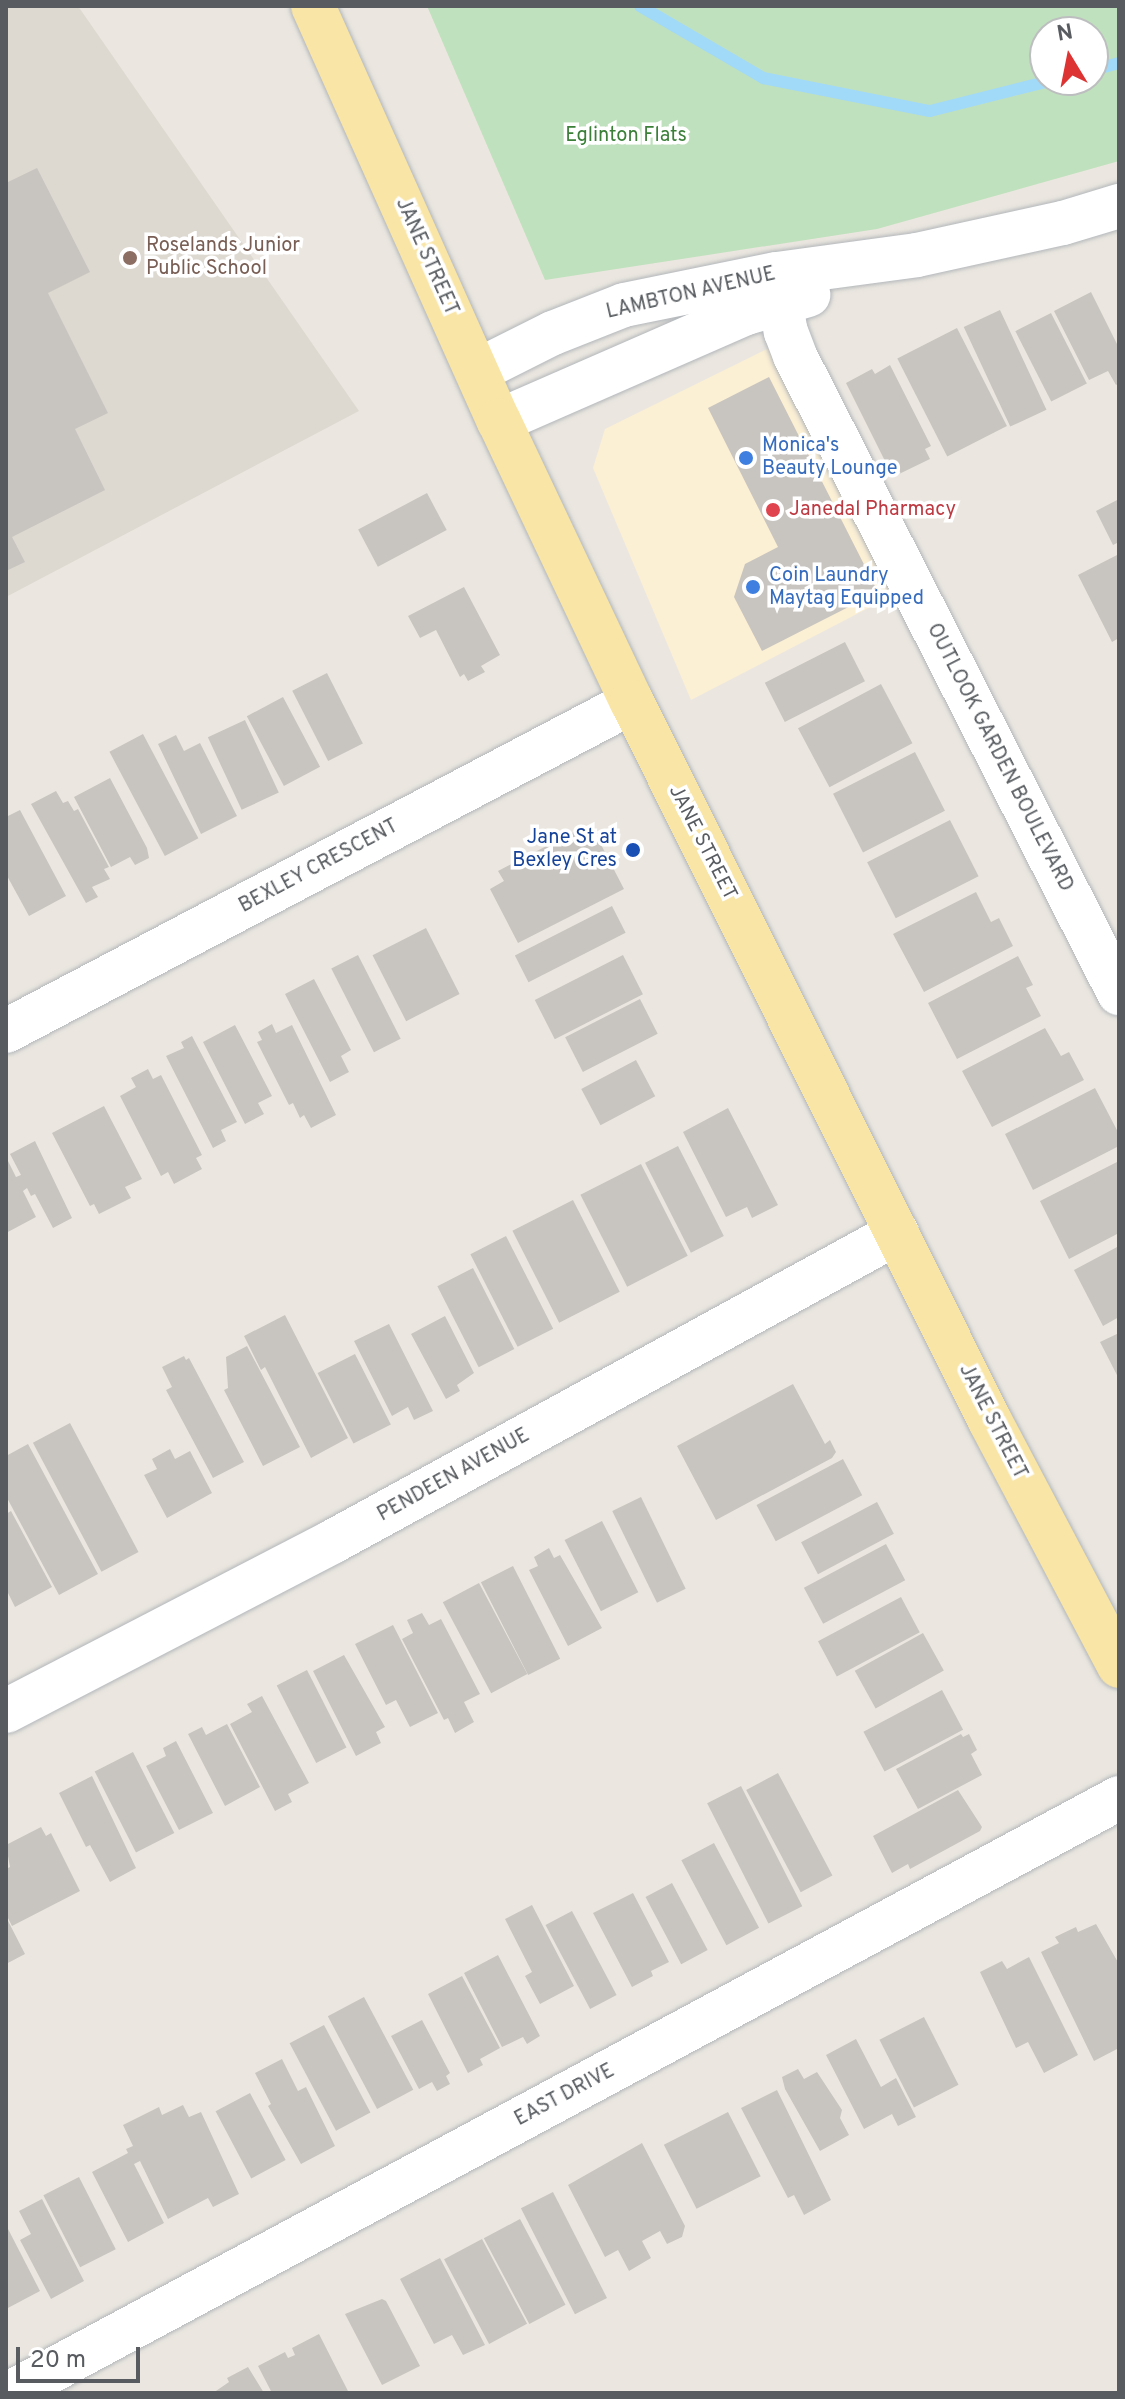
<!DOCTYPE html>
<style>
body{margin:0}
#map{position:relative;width:1125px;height:2399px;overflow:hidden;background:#ebe7e0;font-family:Overpass,sans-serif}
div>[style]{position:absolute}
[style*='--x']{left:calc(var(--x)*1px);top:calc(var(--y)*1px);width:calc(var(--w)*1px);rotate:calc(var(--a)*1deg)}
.commercial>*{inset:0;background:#fbefd4}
.education>*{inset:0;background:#ddd9d1}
.green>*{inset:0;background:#c0e1bd}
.stream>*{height:12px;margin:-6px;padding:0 6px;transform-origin:6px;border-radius:6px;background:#a1d9f9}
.building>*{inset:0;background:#c8c4bf;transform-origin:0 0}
.roads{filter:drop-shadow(0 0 2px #b2b6ba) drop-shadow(0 0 2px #b2b6ba)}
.minor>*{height:44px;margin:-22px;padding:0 22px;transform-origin:22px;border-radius:22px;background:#fff}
.major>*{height:44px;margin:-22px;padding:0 22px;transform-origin:22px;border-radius:22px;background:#f9e5a6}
.dots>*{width:22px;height:22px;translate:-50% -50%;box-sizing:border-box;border:4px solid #fff;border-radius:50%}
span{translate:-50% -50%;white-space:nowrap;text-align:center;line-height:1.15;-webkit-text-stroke:7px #fff;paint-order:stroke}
.park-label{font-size:20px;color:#3b7f39}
.education-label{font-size:20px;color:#785e54}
.left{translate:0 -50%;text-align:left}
.street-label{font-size:20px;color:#585c60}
.shop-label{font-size:20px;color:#366cbe}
.health-label{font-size:20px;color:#be3a42}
.transit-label{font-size:20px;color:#164399}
.right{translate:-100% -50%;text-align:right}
.frame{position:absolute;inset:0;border:8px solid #585c60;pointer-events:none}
.north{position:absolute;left:1029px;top:16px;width:80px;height:80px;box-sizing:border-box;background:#fff;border:2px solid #bcbebf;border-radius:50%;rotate:350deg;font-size:22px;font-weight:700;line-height:32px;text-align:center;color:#585c60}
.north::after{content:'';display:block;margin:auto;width:28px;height:36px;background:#dd3433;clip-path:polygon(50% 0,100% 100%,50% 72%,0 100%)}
.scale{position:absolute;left:16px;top:2347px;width:124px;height:36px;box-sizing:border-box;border:4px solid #585c60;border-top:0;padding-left:10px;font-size:24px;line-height:28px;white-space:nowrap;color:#585c60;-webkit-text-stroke:6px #fff;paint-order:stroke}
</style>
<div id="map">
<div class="commercial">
<div style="clip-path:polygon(777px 344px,905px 589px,691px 700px,593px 468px,605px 429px)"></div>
</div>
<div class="education">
<div style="clip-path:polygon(6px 6px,78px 6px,359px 411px,6px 597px)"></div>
</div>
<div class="green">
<div style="clip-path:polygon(evenodd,427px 6px,1119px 6px,1119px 161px,877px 229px,545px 280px,427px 6px,1045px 32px,1093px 32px,1093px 80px,1045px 80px,1045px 32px)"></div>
</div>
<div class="stream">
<div style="--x:640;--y:6;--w:143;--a:30.3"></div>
<div style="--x:763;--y:78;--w:170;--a:11.2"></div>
<div style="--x:930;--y:111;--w:127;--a:-14.1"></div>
<div style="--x:1093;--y:70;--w:27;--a:-15"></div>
</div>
<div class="building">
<div style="clip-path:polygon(37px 168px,90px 272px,48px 293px,108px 413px,75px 429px,105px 490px,12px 537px,25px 562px,6px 571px,6px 183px)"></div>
<div style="clip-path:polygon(1091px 292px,1118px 346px,1119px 383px,1116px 385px,1108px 371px,1089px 380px,1054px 311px)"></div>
<div style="left:1000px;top:310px;width:110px;height:40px;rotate:65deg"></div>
<div style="left:1051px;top:313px;width:79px;height:40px;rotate:63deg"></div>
<div style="left:957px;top:328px;width:110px;height:67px;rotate:63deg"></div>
<div style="clip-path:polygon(890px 365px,931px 446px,925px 449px,930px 459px,897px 475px,892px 466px,888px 467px,846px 383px,872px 369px,875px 374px)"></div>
<div style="clip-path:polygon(769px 377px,878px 592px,762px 651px,734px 597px,745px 564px,778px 547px,708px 408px)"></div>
<div style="left:427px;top:493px;width:42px;height:78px;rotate:62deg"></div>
<div style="clip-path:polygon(1119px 499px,1119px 542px,1113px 545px,1096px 511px)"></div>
<div style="clip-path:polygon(1119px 554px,1119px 638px,1112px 642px,1078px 575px)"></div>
<div style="clip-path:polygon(464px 587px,500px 655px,481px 666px,485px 672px,468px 681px,464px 674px,460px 677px,436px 630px,420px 638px,408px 616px)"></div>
<div style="left:845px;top:642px;width:44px;height:90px;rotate:63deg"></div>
<div style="left:327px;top:673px;width:79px;height:39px;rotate:63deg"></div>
<div style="left:881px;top:684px;width:67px;height:94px;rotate:62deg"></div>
<div style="left:283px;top:697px;width:79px;height:41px;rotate:62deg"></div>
<div style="left:245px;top:720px;width:80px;height:41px;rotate:65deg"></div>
<div style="left:143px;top:734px;width:118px;height:38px;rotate:62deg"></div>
<div style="clip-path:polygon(176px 735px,184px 751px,200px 743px,237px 816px,201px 834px,158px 744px)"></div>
<div style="left:915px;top:752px;width:66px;height:92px;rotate:63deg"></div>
<div style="clip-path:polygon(110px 778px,147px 848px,149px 858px,135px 865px,130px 857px,111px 867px,74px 797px)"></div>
<div style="clip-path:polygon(56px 791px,63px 803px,68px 801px,74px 811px,78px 809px,109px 867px,104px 869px,110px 879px,92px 887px,98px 897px,86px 903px,31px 804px)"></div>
<div style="clip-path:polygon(20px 810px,66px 896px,29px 916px,6px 874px,6px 817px)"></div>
<div style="left:950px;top:820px;width:63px;height:93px;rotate:63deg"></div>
<div style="clip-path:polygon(574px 832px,578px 842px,595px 833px,624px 889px,518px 943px,490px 889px,504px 881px,498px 871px)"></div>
<div style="clip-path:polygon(976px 892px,991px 922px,999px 918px,1013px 946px,924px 992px,893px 934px)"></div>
<div style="left:612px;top:906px;width:30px;height:109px;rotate:63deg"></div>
<div style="left:426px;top:928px;width:74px;height:60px;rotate:63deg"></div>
<div style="left:358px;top:955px;width:94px;height:30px;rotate:63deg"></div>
<div style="left:623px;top:955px;width:44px;height:99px;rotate:63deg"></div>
<div style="clip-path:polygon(1018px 956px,1033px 985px,1026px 988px,1041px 1016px,957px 1059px,928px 1003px)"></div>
<div style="clip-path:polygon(314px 979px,351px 1050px,341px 1056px,349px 1072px,330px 1082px,285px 994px)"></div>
<div style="left:640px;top:999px;width:39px;height:84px;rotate:63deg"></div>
<div style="clip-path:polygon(272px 1024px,276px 1033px,292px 1025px,336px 1115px,311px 1128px,304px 1115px,300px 1118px,293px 1103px,289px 1105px,257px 1042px,262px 1040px,258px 1032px)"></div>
<div style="clip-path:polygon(235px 1025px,272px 1096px,258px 1103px,264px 1114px,245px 1124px,203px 1042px)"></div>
<div style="clip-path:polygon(1045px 1028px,1061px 1056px,1069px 1052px,1084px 1080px,992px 1127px,962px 1071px)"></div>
<div style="clip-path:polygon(192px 1036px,237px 1122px,221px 1130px,226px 1141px,213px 1148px,166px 1056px,184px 1048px,181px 1042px)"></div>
<div style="left:636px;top:1060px;width:41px;height:62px;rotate:62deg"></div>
<div style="clip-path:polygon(148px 1069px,153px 1079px,161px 1075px,202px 1155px,196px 1158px,202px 1169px,174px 1184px,168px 1172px,161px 1176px,120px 1096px,136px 1087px,131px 1078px)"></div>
<div style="clip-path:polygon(1095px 1088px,1119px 1134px,1119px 1146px,1033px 1190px,1005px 1134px)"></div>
<div style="clip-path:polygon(104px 1106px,142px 1179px,125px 1187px,131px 1198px,99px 1214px,94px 1204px,90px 1206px,52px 1133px)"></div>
<div style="clip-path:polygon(728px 1108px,778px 1205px,752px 1218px,747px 1207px,726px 1217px,683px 1132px)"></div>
<div style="clip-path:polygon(35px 1141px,72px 1218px,53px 1228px,35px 1194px,31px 1196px,27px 1188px,23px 1191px,36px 1217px,6px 1233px,6px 1157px,16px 1177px,21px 1175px,10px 1154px)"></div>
<div style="left:678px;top:1146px;width:101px;height:37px;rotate:63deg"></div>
<div style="clip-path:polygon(1119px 1161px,1119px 1233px,1069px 1259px,1040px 1201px)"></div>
<div style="left:641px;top:1164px;width:103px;height:68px;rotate:63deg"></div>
<div style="left:573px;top:1200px;width:103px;height:68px;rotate:63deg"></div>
<div style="left:506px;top:1236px;width:104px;height:40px;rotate:63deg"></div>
<div style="clip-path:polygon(1119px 1246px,1119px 1317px,1103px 1326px,1074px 1270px)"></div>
<div style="left:473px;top:1268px;width:91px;height:40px;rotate:63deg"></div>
<div style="clip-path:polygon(285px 1315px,348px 1438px,311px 1458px,265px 1367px,261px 1370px,244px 1336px)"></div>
<div style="clip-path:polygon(445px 1316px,474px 1373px,457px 1385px,460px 1391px,446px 1399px,411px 1334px)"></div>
<div style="clip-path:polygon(389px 1324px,433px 1411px,414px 1420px,408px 1407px,392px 1416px,354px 1341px)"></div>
<div style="clip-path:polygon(1119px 1333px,1119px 1379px,1100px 1342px)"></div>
<div style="clip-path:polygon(247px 1346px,300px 1447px,263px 1466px,224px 1390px,228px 1388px,226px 1357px)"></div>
<div style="left:355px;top:1354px;width:79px;height:42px;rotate:63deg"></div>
<div style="clip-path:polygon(184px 1356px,186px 1360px,189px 1358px,244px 1462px,213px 1478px,166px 1390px,172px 1387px,162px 1367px)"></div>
<div style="clip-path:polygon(793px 1384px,825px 1444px,830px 1440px,836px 1452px,832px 1458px,716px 1520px,677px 1446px)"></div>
<div style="left:70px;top:1423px;width:146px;height:42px;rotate:62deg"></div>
<div style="clip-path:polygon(28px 1444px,98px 1574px,59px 1595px,6px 1496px,6px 1456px)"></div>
<div style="clip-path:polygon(170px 1449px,175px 1459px,190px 1451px,212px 1493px,167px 1518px,144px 1475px,157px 1469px,152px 1459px)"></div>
<div style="left:843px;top:1459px;width:41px;height:98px;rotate:62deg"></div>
<div style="left:641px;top:1497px;width:102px;height:32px;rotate:64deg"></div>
<div style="left:877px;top:1502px;width:36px;height:86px;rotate:62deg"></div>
<div style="clip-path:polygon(11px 1511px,52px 1587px,15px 1607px,6px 1589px,6px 1514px)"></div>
<div style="left:602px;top:1521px;width:80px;height:42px;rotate:63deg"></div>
<div style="left:886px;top:1544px;width:41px;height:93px;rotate:62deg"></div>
<div style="clip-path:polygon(549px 1548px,554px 1558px,560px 1555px,602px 1628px,568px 1646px,529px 1570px,538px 1566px,534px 1557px)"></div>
<div style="left:513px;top:1566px;width:104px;height:36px;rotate:63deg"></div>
<div style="left:479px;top:1583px;width:103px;height:41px;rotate:62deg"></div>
<div style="left:901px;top:1597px;width:40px;height:94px;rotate:62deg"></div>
<div style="clip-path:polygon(422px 1613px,429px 1625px,441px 1619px,480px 1694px,464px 1702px,474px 1722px,455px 1733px,448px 1718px,444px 1720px,402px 1639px,413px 1633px,407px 1620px)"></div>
<div style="clip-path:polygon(393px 1625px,438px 1713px,410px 1727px,396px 1700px,386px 1705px,355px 1644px)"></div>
<div style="left:923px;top:1633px;width:43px;height:78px;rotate:61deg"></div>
<div style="clip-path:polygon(344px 1655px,385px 1727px,376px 1732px,381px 1743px,356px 1756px,313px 1671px)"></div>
<div style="left:307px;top:1670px;width:87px;height:34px;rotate:63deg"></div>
<div style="left:942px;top:1690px;width:45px;height:89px;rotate:62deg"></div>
<div style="clip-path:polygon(262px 1696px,309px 1783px,288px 1794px,292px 1802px,275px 1811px,230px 1724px,252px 1712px,247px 1704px)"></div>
<div style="clip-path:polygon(227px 1724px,260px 1787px,225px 1806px,188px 1734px,202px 1727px,206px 1735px)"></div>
<div style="clip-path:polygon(961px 1734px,963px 1737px,969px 1734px,977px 1750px,971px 1754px,982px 1775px,918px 1809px,896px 1769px)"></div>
<div style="clip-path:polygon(176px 1741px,213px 1813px,179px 1830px,146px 1766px,166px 1756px,163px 1748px)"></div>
<div style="left:133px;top:1752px;width:91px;height:43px;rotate:63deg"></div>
<div style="left:778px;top:1773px;width:116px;height:36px;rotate:62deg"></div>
<div style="clip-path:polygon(92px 1776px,136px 1868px,110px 1882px,90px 1845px,86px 1847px,59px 1793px)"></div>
<div style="left:741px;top:1786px;width:135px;height:38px;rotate:63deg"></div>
<div style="clip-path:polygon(958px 1790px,982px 1827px,980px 1831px,910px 1869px,908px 1864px,892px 1873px,873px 1836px)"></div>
<div style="clip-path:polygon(41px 1827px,46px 1836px,51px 1833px,80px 1891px,12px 1926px,6px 1914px,6px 1869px,10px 1867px,6px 1845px)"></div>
<div style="left:714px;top:1843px;width:96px;height:37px;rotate:62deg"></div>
<div style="left:672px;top:1883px;width:76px;height:30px;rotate:62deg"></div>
<div style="clip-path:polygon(633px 1893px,669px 1962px,651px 1971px,653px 1976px,632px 1987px,593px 1913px)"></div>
<div style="clip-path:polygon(532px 1905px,574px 1986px,540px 2004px,525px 1976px,532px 1972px,505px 1919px)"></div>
<div style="left:572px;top:1911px;width:95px;height:30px;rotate:62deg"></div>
<div style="clip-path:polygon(6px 1917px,25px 1954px,6px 1964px)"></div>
<div style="clip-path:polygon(1096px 1924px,1119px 1964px,1119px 2048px,1094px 2061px,1041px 1952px,1059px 1943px,1055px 1937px,1076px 1927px,1078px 1932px)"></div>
<div style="clip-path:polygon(498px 1955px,540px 2036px,527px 2044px,523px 2037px,502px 2047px,464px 1973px)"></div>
<div style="clip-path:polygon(1029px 1957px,1078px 2055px,1044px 2073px,1028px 2042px,1016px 2048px,980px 1972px,1002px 1961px,1007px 1969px)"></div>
<div style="clip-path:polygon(462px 1976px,500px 2048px,480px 2059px,483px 2065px,468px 2073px,428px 1994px)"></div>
<div style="left:364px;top:1997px;width:105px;height:41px;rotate:62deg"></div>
<div style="left:924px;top:2017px;width:76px;height:50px;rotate:63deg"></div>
<div style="clip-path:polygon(422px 2020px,450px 2073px,446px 2076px,450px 2084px,437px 2091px,432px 2082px,419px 2089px,391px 2036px)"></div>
<div style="left:324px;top:2025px;width:99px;height:39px;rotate:62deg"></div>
<div style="clip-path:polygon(856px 2039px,881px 2087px,896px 2078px,916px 2117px,898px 2126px,892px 2114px,864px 2129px,826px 2055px)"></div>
<div style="clip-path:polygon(282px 2059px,298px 2091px,306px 2087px,335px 2146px,301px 2164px,268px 2106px,271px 2104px,255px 2073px)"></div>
<div style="clip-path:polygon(798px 2069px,804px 2079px,817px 2072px,842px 2110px,840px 2118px,849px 2135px,820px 2151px,785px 2089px,782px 2077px)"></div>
<div style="clip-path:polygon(777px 2090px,831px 2200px,804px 2215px,794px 2195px,788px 2198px,741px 2108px)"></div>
<div style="left:250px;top:2093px;width:76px;height:39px;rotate:62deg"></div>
<div style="clip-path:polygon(183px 2105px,189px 2117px,201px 2112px,239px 2194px,213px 2207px,208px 2198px,168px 2219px,140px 2161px,134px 2164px,164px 2223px,128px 2242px,92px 2172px,128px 2153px,126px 2149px,133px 2146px,123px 2125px,159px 2107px,162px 2115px)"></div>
<div style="left:728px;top:2112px;width:72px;height:72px;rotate:63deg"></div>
<div style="clip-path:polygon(642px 2143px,685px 2226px,682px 2237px,667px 2244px,660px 2231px,642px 2241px,651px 2258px,629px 2271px,618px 2250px,605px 2257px,568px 2185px)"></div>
<div style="left:79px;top:2177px;width:81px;height:40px;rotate:63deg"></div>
<div style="left:553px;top:2192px;width:119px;height:36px;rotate:63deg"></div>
<div style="clip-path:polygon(42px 2199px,84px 2281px,51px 2299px,20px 2240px,31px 2234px,19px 2211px)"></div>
<div style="left:520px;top:2219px;width:97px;height:41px;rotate:62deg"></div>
<div style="clip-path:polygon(6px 2225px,40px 2291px,6px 2309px)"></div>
<div style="left:482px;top:2239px;width:96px;height:43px;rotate:62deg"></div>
<div style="clip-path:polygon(440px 2258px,485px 2345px,463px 2355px,452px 2335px,434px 2344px,400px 2279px)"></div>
<div style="clip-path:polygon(382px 2299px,386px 2301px,420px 2366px,382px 2385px,345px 2314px)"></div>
<div style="clip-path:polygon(319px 2334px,349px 2393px,272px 2393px,258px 2366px,285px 2352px,288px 2358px,295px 2355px,292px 2348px)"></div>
<div style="clip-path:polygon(248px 2367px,264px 2393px,213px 2393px,229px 2382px,227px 2378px)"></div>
</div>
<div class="roads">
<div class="minor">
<div style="--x:781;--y:305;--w:27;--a:80"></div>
<div style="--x:786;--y:332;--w:26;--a:69"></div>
<div style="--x:795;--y:356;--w:715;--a:63.04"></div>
<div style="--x:477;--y:371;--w:85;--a:-26.6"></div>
<div style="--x:553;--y:333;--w:76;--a:-21.5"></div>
<div style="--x:624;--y:305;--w:156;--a:-11.5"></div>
<div style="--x:777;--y:274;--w:141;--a:-7.7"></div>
<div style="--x:917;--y:255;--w:149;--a:-12.4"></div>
<div style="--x:1063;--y:223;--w:59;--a:-16.9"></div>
<div style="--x:499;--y:421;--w:270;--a:-23.6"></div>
<div style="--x:746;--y:313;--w:65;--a:-16.2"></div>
<div style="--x:6;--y:1031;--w:707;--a:-27.72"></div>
<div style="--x:6;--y:1711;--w:367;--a:-27.4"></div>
<div style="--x:332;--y:1542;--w:644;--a:-28.67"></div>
<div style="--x:10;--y:2393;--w:1259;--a:-28.21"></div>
</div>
<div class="major">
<div style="--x:313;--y:6;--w:455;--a:65.9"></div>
<div style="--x:499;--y:421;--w:311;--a:64.7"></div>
<div style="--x:632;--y:702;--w:803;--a:63.53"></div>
<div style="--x:990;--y:1421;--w:277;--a:62.2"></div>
</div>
</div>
<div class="dots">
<div style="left:130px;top:258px;background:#8d6e63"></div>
<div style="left:746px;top:458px;background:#3f7fe0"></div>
<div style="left:773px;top:510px;background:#e0444e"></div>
<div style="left:753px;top:587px;background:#3f7fe0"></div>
<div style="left:633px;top:850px;background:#1a4fb4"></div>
</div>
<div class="park-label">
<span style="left:626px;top:136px">Eglinton Flats</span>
</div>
<div class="education-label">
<span class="left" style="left:146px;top:258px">Roselands Junior<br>Public School</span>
</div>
<div class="street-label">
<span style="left:426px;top:257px;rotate:66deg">JANE STREET</span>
<span style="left:691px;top:294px;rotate:-13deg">LAMBTON AVENUE</span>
<span style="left:999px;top:758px;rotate:63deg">OUTLOOK GARDEN BOULEVARD</span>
<span style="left:702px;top:843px;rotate:63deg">JANE STREET</span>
<span style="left:319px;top:867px;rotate:-28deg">BEXLEY CRESCENT</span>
<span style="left:992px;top:1422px;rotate:63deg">JANE STREET</span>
<span style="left:454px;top:1476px;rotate:-29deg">PENDEEN AVENUE</span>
<span style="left:565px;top:2096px;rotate:-28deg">EAST DRIVE</span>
</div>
<div class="shop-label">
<span class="left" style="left:762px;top:458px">Monica's<br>Beauty Lounge</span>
<span class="left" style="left:769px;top:588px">Coin Laundry<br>Maytag Equipped</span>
</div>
<div class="health-label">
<span class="left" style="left:789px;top:510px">Janedal Pharmacy</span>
</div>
<div class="transit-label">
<span class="right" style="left:617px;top:850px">Jane St at<br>Bexley Cres</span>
</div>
<div class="frame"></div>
<div class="north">N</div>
<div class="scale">20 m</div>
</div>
